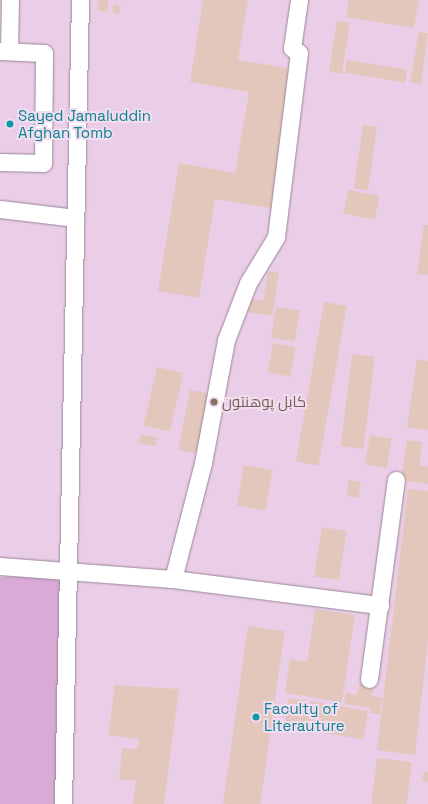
<!DOCTYPE html>
<meta charset="utf-8">
<style>
body{margin:0}
#map{position:relative;width:428px;height:804px;overflow:hidden;background:#f2dcf0;font-family:"Space Grotesk",Cairo,sans-serif}
div>[style]{position:absolute}
[style*='--x']{left:calc(var(--x)*1px);top:calc(var(--y)*1px);width:calc(var(--w)*1px);rotate:calc(var(--a)*1deg)}
.built>*{inset:0;background:#eacee8;transform-origin:0 0}
.green>*{inset:0;background:#d8aad5;transform-origin:0 0}
.building>*{inset:0;background:#e3c7bc;transform-origin:0 0}
.roads{filter:drop-shadow(0 0 1px #9a8699) drop-shadow(0 0 1px #9a8699)}
.minor>*{height:17px;margin:-8.5px;padding:0 8.5px;transform-origin:8.5px;border-radius:8.5px;background:#fff}
.dots>*{width:11px;height:11px;translate:-50% -50%;box-sizing:border-box;border:2px solid #f2dcf0;border-radius:50%}
span{translate:-50% -50%;white-space:nowrap;text-align:center;line-height:1.15;-webkit-text-stroke:4px #f2dcf0;paint-order:stroke}
.culture-label{font-size:15px;color:#0d838f}
.left{translate:0 -50%;text-align:left}
.education-label{font-size:15px;color:#785e54}
</style>
<div id="map">
<div class="built">
<div style="left:0;top:0;width:428px;height:804px"></div>
</div>
<div class="green">
<div style="left:0;top:577px;width:61px;height:227px"></div>
</div>
<div class="building">
<div style="clip-path:polygon(99px 0,109px 0,107px 12px,97px 10px)"></div>
<div style="clip-path:polygon(203px 0,248px 0,238px 60px,293px 69px,271px 208px,215px 199px,199px 298px,158px 291px,179px 163px,235px 173px,249px 92px,190px 82px)"></div>
<div style="clip-path:polygon(349px 0,419px 0,414px 28px,346px 17px)"></div>
<div style="clip-path:polygon(113px 4px,121px 6px,119px 14px,113px 13px)"></div>
<div style="left:337px;top:21px;width:13px;height:51px;rotate:9deg"></div>
<div style="clip-path:polygon(419px 32px,428px 33px,421px 84px,410px 82px)"></div>
<div style="left:347px;top:60px;width:61px;height:13px;rotate:9deg"></div>
<div style="left:363px;top:125px;width:14px;height:64px;rotate:8deg"></div>
<div style="left:348px;top:190px;width:32px;height:24px;rotate:11deg"></div>
<div style="clip-path:polygon(424px 225px,428px 225px,428px 275px,417px 274px)"></div>
<div style="clip-path:polygon(268px 271px,279px 273px,272px 316px,248px 312px,250px 299px,263px 301px)"></div>
<div style="left:324px;top:302px;width:23px;height:162px;rotate:10deg"></div>
<div style="left:276px;top:307px;width:24px;height:31px;rotate:9deg"></div>
<div style="left:273px;top:343px;width:23px;height:30px;rotate:10deg"></div>
<div style="left:352px;top:354px;width:23px;height:93px;rotate:7deg"></div>
<div style="clip-path:polygon(417px 359px,428px 361px,428px 430px,407px 427px)"></div>
<div style="left:157px;top:367px;width:27px;height:60px;rotate:13deg"></div>
<div style="left:190px;top:390px;width:20px;height:61px;rotate:11deg"></div>
<div style="left:141px;top:434px;width:17px;height:9px;rotate:13deg"></div>
<div style="left:370px;top:435px;width:22px;height:30px;rotate:10deg"></div>
<div style="clip-path:polygon(407px 440px,423px 442px,419px 465px,428px 467px,428px 484px,401px 480px)"></div>
<div style="left:244px;top:465px;width:29px;height:41px;rotate:10deg"></div>
<div style="left:349px;top:480px;width:12px;height:16px;rotate:9deg"></div>
<div style="clip-path:polygon(408px 489px,428px 491px,428px 640px,415px 755px,377px 750px)"></div>
<div style="left:322px;top:527px;width:25px;height:50px;rotate:9deg"></div>
<div style="clip-path:polygon(315px 609px,355px 615px,342px 702px,285px 693px,290px 659px,307px 662px)"></div>
<div style="left:248px;top:626px;width:37px;height:179px;rotate:8deg"></div>
<div style="clip-path:polygon(360px 683px,373px 685px,372px 696px,382px 698px,380px 714px,370px 713px,371px 708px,344px 704px,346px 693px,357px 695px)"></div>
<div style="clip-path:polygon(115px 685px,179px 689px,164px 804px,133px 804px,136px 781px,119px 779px,122px 748px,137px 749px,139px 739px,108px 735px)"></div>
<div style="left:289px;top:698px;width:80px;height:29px;rotate:9deg"></div>
<div style="left:377px;top:758px;width:35px;height:46px;rotate:7deg"></div>
<div style="clip-path:polygon(424px 771px,428px 772px,428px 782px,422px 781px)"></div>
</div>
<div class="roads">
<div class="minor">
<div style="--x:0;--y:51;--w:44;--a:2.6"></div>
<div style="--x:44;--y:53;--w:110;--a:90.5"></div>
<div style="--x:43;--y:163;--w:43;--a:-178.7"></div>
<div style="--x:9;--y:51;--w:51;--a:-88.9"></div>
<div style="--x:0;--y:209;--w:76;--a:6.8"></div>
<div style="--x:0;--y:566;--w:173;--a:4.3"></div>
<div style="--x:173;--y:579;--w:209;--a:7.2"></div>
<div style="--x:173;--y:579;--w:120;--a:-75.5"></div>
<div style="--x:203;--y:463;--w:125;--a:-79.4"></div>
<div style="--x:226;--y:340;--w:61;--a:-68.9"></div>
<div style="--x:248;--y:283;--w:54;--a:-58.7"></div>
<div style="--x:276;--y:237;--w:185;--a:-82.9"></div>
<div style="--x:299;--y:53;--w:9;--a:-144"></div>
<div style="--x:292;--y:48;--w:49;--a:-81.7"></div>
<div style="--x:369;--y:679;--w:201;--a:-82.3"></div>
<div style="--x:63;--y:804;--w:804;--a:-88.79"></div>
</div>
</div>
<div class="dots">
<div style="left:10px;top:124px;background:#0f9aa8"></div>
<div style="left:214px;top:402px;background:#8d6e63"></div>
<div style="left:256px;top:717px;background:#0f9aa8"></div>
</div>
<div class="culture-label">
<span class="left" style="left:18px;top:124px">Sayed Jamaluddin<br>Afghan Tomb</span>
<span class="left" style="left:264px;top:717px">Faculty of<br>Literauture</span>
</div>
<div class="education-label">
<span class="left" style="left:222px;top:402px">کابل پوهنتون</span>
</div>
</div>
